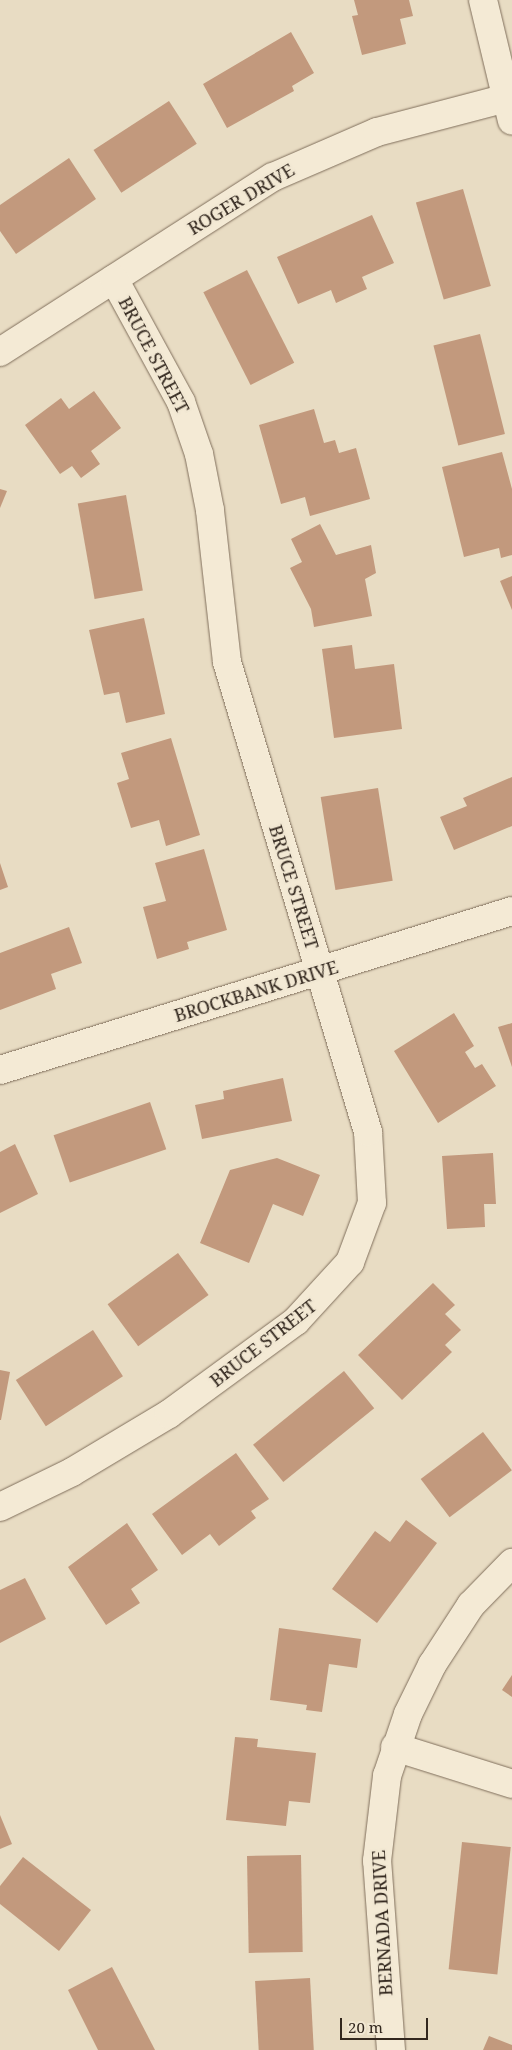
<!DOCTYPE html>
<style>
body{margin:0}
#map{position:relative;width:512px;height:2050px;overflow:hidden;background:#e8dcc3;font-family:"Noto Serif",serif}
div>[style]{position:absolute}
[style*='--x']{left:calc(var(--x)*1px);top:calc(var(--y)*1px);width:calc(var(--w)*1px);rotate:calc(var(--a)*1deg)}
.building>*{inset:0;background:#c2997d;transform-origin:0 0}
.roads{filter:drop-shadow(0 0 1px #806f5c) drop-shadow(0 0 1px #806f5c)}
.minor>*{height:28px;margin:-14px;padding:0 14px;transform-origin:14px;border-radius:14px;background:#f4ead5}
span{translate:-50% -50%;white-space:nowrap;text-align:center;line-height:1.15;-webkit-text-stroke:4.5px #f1e7d2;paint-order:stroke}
.street-label{font-size:18px;color:#32271e}
.scale{position:absolute;left:340px;top:2018px;width:88px;height:22px;box-sizing:border-box;border:2px solid #32271e;border-top:0;padding-left:6px;font-size:15px;line-height:18px;white-space:nowrap;color:#32271e;-webkit-text-stroke:4px #f1e7d2;paint-order:stroke}
</style>
<div id="map">
<div class="building">
<div style="clip-path:polygon(354px 0,409px 0,413px 16px,400px 19px,406px 44px,362px 55px,352px 16px,358px 15px)"></div>
<div style="clip-path:polygon(291px 32px,314px 73px,292px 86px,294px 91px,227px 128px,203px 84px)"></div>
<div style="left:169px;top:101px;width:51px;height:90px;rotate:57deg"></div>
<div style="clip-path:polygon(69px 158px,96px 199px,16px 254px,0 231px,0 205px)"></div>
<div style="left:463px;top:189px;width:101px;height:49px;rotate:74deg"></div>
<div style="clip-path:polygon(372px 215px,394px 263px,362px 277px,367px 289px,336px 303px,331px 290px,298px 304px,277px 257px)"></div>
<div style="left:247px;top:270px;width:104px;height:49px;rotate:63deg"></div>
<div style="left:480px;top:334px;width:103px;height:48px;rotate:76deg"></div>
<div style="clip-path:polygon(94px 391px,121px 428px,91px 451px,100px 464px,81px 478px,72px 466px,60px 474px,25px 425px,61px 398px,69px 409px)"></div>
<div style="clip-path:polygon(314px 409px,324px 443px,335px 440px,339px 453px,356px 448px,370px 499px,310px 516px,305px 497px,281px 504px,259px 425px)"></div>
<div style="clip-path:polygon(502px 452px,512px 489px,512px 555px,501px 558px,499px 548px,464px 557px,442px 467px)"></div>
<div style="clip-path:polygon(0 489px,7px 491px,0 508px)"></div>
<div style="left:126px;top:495px;width:97px;height:49px;rotate:80deg"></div>
<div style="clip-path:polygon(320px 524px,336px 555px,371px 545px,376px 573px,365px 579px,372px 616px,314px 627px,311px 609px,290px 568px,302px 562px,291px 539px)"></div>
<div style="clip-path:polygon(512px 576px,512px 610px,500px 581px)"></div>
<div style="clip-path:polygon(144px 618px,165px 714px,126px 723px,119px 692px,104px 695px,89px 630px)"></div>
<div style="clip-path:polygon(352px 645px,355px 669px,394px 664px,402px 729px,334px 738px,322px 649px)"></div>
<div style="clip-path:polygon(171px 738px,200px 835px,166px 846px,159px 820px,131px 828px,117px 783px,129px 779px,121px 753px)"></div>
<div style="clip-path:polygon(512px 777px,512px 826px,454px 850px,440px 817px,467px 806px,463px 798px)"></div>
<div style="left:378px;top:788px;width:94px;height:58px;rotate:81deg"></div>
<div style="clip-path:polygon(204px 849px,227px 930px,187px 942px,189px 949px,157px 959px,143px 907px,166px 901px,155px 863px)"></div>
<div style="clip-path:polygon(0 863px,8px 887px,0 890px)"></div>
<div style="clip-path:polygon(69px 927px,82px 963px,51px 974px,56px 989px,0 1010px,0 953px)"></div>
<div style="clip-path:polygon(454px 1013px,474px 1046px,465px 1052px,475px 1068px,482px 1064px,496px 1086px,438px 1123px,394px 1051px)"></div>
<div style="clip-path:polygon(512px 1023px,512px 1067px,498px 1027px)"></div>
<div style="clip-path:polygon(283px 1078px,292px 1121px,202px 1139px,195px 1105px,224px 1099px,223px 1091px)"></div>
<div style="left:150px;top:1102px;width:50px;height:102px;rotate:71deg"></div>
<div style="clip-path:polygon(15px 1144px,38px 1194px,0 1213px,0 1152px)"></div>
<div style="clip-path:polygon(493px 1153px,496px 1204px,484px 1204px,485px 1227px,447px 1229px,442px 1156px)"></div>
<div style="clip-path:polygon(277px 1158px,320px 1175px,303px 1216px,273px 1204px,249px 1263px,200px 1243px,230px 1170px)"></div>
<div style="left:178px;top:1253px;width:52px;height:87px;rotate:54deg"></div>
<div style="clip-path:polygon(433px 1283px,455px 1305px,445px 1314px,461px 1330px,445px 1345px,452px 1352px,402px 1400px,358px 1355px)"></div>
<div style="left:93px;top:1330px;width:55px;height:92px;rotate:57deg"></div>
<div style="clip-path:polygon(0 1370px,10px 1372px,1px 1420px,0 1420px)"></div>
<div style="left:344px;top:1371px;width:48px;height:117px;rotate:51deg"></div>
<div style="left:483px;top:1432px;width:48px;height:78px;rotate:53deg"></div>
<div style="clip-path:polygon(236px 1453px,269px 1499px,251px 1511px,256px 1518px,219px 1546px,210px 1534px,182px 1555px,152px 1514px)"></div>
<div style="clip-path:polygon(406px 1520px,437px 1543px,377px 1623px,332px 1589px,375px 1531px,390px 1542px)"></div>
<div style="clip-path:polygon(127px 1523px,158px 1570px,131px 1589px,140px 1603px,106px 1625px,68px 1567px)"></div>
<div style="clip-path:polygon(25px 1578px,46px 1619px,0 1643px,0 1590px)"></div>
<div style="clip-path:polygon(279px 1628px,361px 1639px,357px 1668px,329px 1664px,322px 1712px,306px 1710px,307px 1705px,270px 1700px)"></div>
<div style="clip-path:polygon(512px 1675px,512px 1697px,502px 1690px)"></div>
<div style="clip-path:polygon(235px 1737px,258px 1739px,257px 1747px,316px 1753px,310px 1803px,289px 1801px,286px 1826px,226px 1820px)"></div>
<div style="clip-path:polygon(0 1815px,12px 1844px,0 1849px)"></div>
<div style="left:462px;top:1842px;width:49px;height:128px;rotate:6deg"></div>
<div style="left:301px;top:1855px;width:97px;height:54px;rotate:89deg"></div>
<div style="clip-path:polygon(23px 1857px,91px 1910px,59px 1951px,0 1904px,0 1886px)"></div>
<div style="clip-path:polygon(112px 1967px,155px 2050px,98px 2050px,68px 1990px)"></div>
<div style="left:310px;top:1978px;width:72px;height:55px;rotate:87deg"></div>
<div style="clip-path:polygon(489px 2036px,512px 2045px,512px 2050px,483px 2050px)"></div>
</div>
<div class="roads">
<div class="minor">
<div style="--x:483;--y:0;--w:124;--a:76.5"></div>
<div style="--x:0;--y:352;--w:324;--a:-32.7"></div>
<div style="--x:273;--y:177;--w:113;--a:-23.4"></div>
<div style="--x:377;--y:132;--w:134;--a:-14.7"></div>
<div style="--x:0;--y:1070;--w:536;--a:-17.25"></div>
<div style="--x:0;--y:1507;--w:80;--a:-25.9"></div>
<div style="--x:72;--y:1472;--w:113;--a:-30.9"></div>
<div style="--x:169;--y:1414;--w:157;--a:-36.2"></div>
<div style="--x:296;--y:1321;--w:80;--a:-47.5"></div>
<div style="--x:350;--y:1262;--w:63;--a:-69.6"></div>
<div style="--x:372;--y:1203;--w:71;--a:-93.2"></div>
<div style="--x:368;--y:1132;--w:491;--a:-106.7"></div>
<div style="--x:227;--y:662;--w:153;--a:-96.4"></div>
<div style="--x:210;--y:510;--w:57;--a:-101.1"></div>
<div style="--x:199;--y:454;--w:55;--a:-109.1"></div>
<div style="--x:181;--y:402;--w:140;--a:-118.6"></div>
<div style="--x:395;--y:1747;--w:123;--a:17.5"></div>
<div style="--x:391;--y:2050;--w:190;--a:-94.2"></div>
<div style="--x:377;--y:1861;--w:86;--a:-83.3"></div>
<div style="--x:387;--y:1776;--w:65;--a:-71.3"></div>
<div style="--x:408;--y:1714;--w:55;--a:-63.9"></div>
<div style="--x:432;--y:1665;--w:72;--a:-57"></div>
<div style="--x:471;--y:1605;--w:59;--a:-45.7"></div>
</div>
</div>
<div class="street-label">
<span style="left:241px;top:199px;rotate:-31deg">ROGER DRIVE</span>
<span style="left:154px;top:355px;rotate:62deg">BRUCE STREET</span>
<span style="left:294px;top:887px;rotate:73deg">BRUCE STREET</span>
<span style="left:256px;top:991px;rotate:-17deg">BROCKBANK DRIVE</span>
<span style="left:263px;top:1343px;rotate:-38deg">BRUCE STREET</span>
<span style="left:382px;top:1923px;rotate:-93deg">BERNADA DRIVE</span>
</div>
<div class="scale">20 m</div>
</div>
